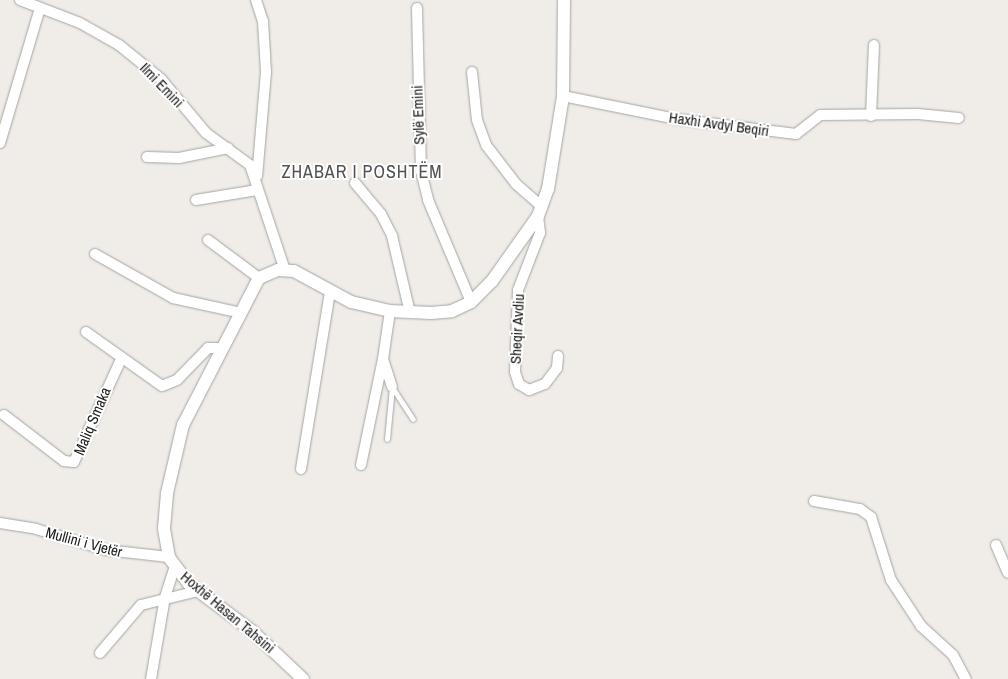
<!DOCTYPE html>
<meta charset="utf-8">
<style>
body{margin:0}
#map{position:relative;width:1008px;height:679px;overflow:hidden;background:#f0ede8;font-family:"Archivo Narrow",sans-serif}
div>[style]{position:absolute}
[style*='--x']{left:calc(var(--x)*1px);top:calc(var(--y)*1px);width:calc(var(--w)*1px);rotate:calc(var(--a)*1deg)}
.roads{filter:drop-shadow(0 0 1px #a4a4a4) drop-shadow(0 0 1px #a4a4a4)}
.service>*{height:5px;margin:-2.5px;padding:0 2.5px;transform-origin:2.5px;border-radius:2.5px;background:#fff}
.minor>*{height:10px;margin:-5px;padding:0 5px;transform-origin:5px;border-radius:5px;background:#fff}
.tertiary>*{height:12px;margin:-6px;padding:0 6px;transform-origin:6px;border-radius:6px;background:#fff}
span{translate:-50% -50%;white-space:nowrap;text-align:center;line-height:1.15;-webkit-text-stroke:4px #fff;paint-order:stroke}
.street-label{font-size:15px;color:#202020}
.quarter-label{font-size:18px;color:#535353;letter-spacing:1px}
</style>
<div id="map">
<div class="roads">
<div class="service">
<div style="--x:392;--y:387;--w:38;--a:57"></div>
<div style="--x:387;--y:439;--w:52;--a:-84.5"></div>
</div>
<div class="minor">
<div style="--x:20;--y:0;--w:64;--a:21"></div>
<div style="--x:80;--y:23;--w:45;--a:29.4"></div>
<div style="--x:119;--y:45;--w:54;--a:39"></div>
<div style="--x:161;--y:79;--w:70;--a:50.2"></div>
<div style="--x:206;--y:133;--w:54;--a:36"></div>
<div style="--x:250;--y:165;--w:111;--a:71.6"></div>
<div style="--x:256;--y:0;--w:22;--a:72"></div>
<div style="--x:263;--y:21;--w:51;--a:86.6"></div>
<div style="--x:266;--y:72;--w:104;--a:94.9"></div>
<div style="--x:417;--y:8;--w:163;--a:88.6"></div>
<div style="--x:421;--y:171;--w:30;--a:76"></div>
<div style="--x:428;--y:200;--w:111;--a:67.1"></div>
<div style="--x:472;--y:72;--w:48;--a:84.1"></div>
<div style="--x:477;--y:120;--w:27;--a:70"></div>
<div style="--x:486;--y:145;--w:49;--a:52.4"></div>
<div style="--x:516;--y:184;--w:35;--a:41"></div>
<div style="--x:563;--y:96;--w:115;--a:11.5"></div>
<div style="--x:676;--y:119;--w:121;--a:7.1"></div>
<div style="--x:796;--y:134;--w:31;--a:-38"></div>
<div style="--x:820;--y:115;--w:98;--a:-0.6"></div>
<div style="--x:918;--y:114;--w:41;--a:5.6"></div>
<div style="--x:871;--y:116;--w:71;--a:-87.6"></div>
<div style="--x:0;--y:143;--w:141;--a:-73.5"></div>
<div style="--x:147;--y:157;--w:32;--a:2"></div>
<div style="--x:179;--y:158;--w:50;--a:-11.5"></div>
<div style="--x:355;--y:183;--w:40;--a:50"></div>
<div style="--x:381;--y:214;--w:25;--a:63"></div>
<div style="--x:392;--y:236;--w:79;--a:76.8"></div>
<div style="--x:196;--y:200;--w:62;--a:-9.3"></div>
<div style="--x:538;--y:216;--w:17;--a:83"></div>
<div style="--x:540;--y:233;--w:61;--a:111.1"></div>
<div style="--x:518;--y:290;--w:82;--a:92.1"></div>
<div style="--x:515;--y:372;--w:13;--a:72"></div>
<div style="--x:519;--y:384;--w:12;--a:31"></div>
<div style="--x:529;--y:390;--w:17;--a:-21"></div>
<div style="--x:545;--y:384;--w:20;--a:-53"></div>
<div style="--x:557;--y:368;--w:12;--a:-85"></div>
<div style="--x:208;--y:240;--w:64;--a:36.7"></div>
<div style="--x:95;--y:254;--w:90;--a:29.4"></div>
<div style="--x:173;--y:298;--w:66;--a:12.3"></div>
<div style="--x:390;--y:311;--w:49;--a:98.3"></div>
<div style="--x:383;--y:359;--w:29;--a:72"></div>
<div style="--x:86;--y:332;--w:93;--a:35.4"></div>
<div style="--x:162;--y:386;--w:16;--a:-22"></div>
<div style="--x:177;--y:380;--w:45;--a:-45.9"></div>
<div style="--x:208;--y:348;--w:12;--a:0"></div>
<div style="--x:4;--y:415;--w:76;--a:37.5"></div>
<div style="--x:64;--y:461;--w:10;--a:6"></div>
<div style="--x:74;--y:462;--w:115;--a:-65.4"></div>
<div style="--x:361;--y:465;--w:108;--a:-78.3"></div>
<div style="--x:301;--y:469;--w:179;--a:-80.7"></div>
<div style="--x:814;--y:501;--w:47;--a:9.9"></div>
<div style="--x:860;--y:509;--w:14;--a:36"></div>
<div style="--x:871;--y:517;--w:66;--a:72.4"></div>
<div style="--x:891;--y:580;--w:55;--a:56.9"></div>
<div style="--x:921;--y:626;--w:43;--a:42.2"></div>
<div style="--x:953;--y:655;--w:27;--a:62"></div>
<div style="--x:0;--y:523;--w:36;--a:9"></div>
<div style="--x:36;--y:529;--w:73;--a:16.7"></div>
<div style="--x:106;--y:550;--w:63;--a:6.3"></div>
<div style="--x:996;--y:545;--w:30;--a:67"></div>
<div style="--x:100;--y:653;--w:63;--a:-49.5"></div>
<div style="--x:141;--y:605;--w:59;--a:-13.8"></div>
<div style="--x:151;--y:679;--w:83;--a:-80.3"></div>
<div style="--x:165;--y:597;--w:32;--a:-72"></div>
</div>
<div class="tertiary">
<div style="--x:303;--y:679;--w:70;--a:-136.7"></div>
<div style="--x:252;--y:631;--w:79;--a:-143.3"></div>
<div style="--x:189;--y:584;--w:34;--a:-127"></div>
<div style="--x:169;--y:557;--w:29;--a:-100"></div>
<div style="--x:164;--y:528;--w:35;--a:-85"></div>
<div style="--x:167;--y:493;--w:70;--a:-76.8"></div>
<div style="--x:183;--y:425;--w:165;--a:-62.7"></div>
<div style="--x:259;--y:278;--w:21;--a:-23"></div>
<div style="--x:278;--y:270;--w:16;--a:4"></div>
<div style="--x:294;--y:271;--w:65;--a:28.5"></div>
<div style="--x:351;--y:302;--w:40;--a:13"></div>
<div style="--x:390;--y:311;--w:41;--a:2.8"></div>
<div style="--x:431;--y:313;--w:21;--a:-5"></div>
<div style="--x:452;--y:311;--w:21;--a:-25"></div>
<div style="--x:471;--y:302;--w:30;--a:-45"></div>
<div style="--x:492;--y:281;--w:80;--a:-54.7"></div>
<div style="--x:538;--y:216;--w:29;--a:-70"></div>
<div style="--x:548;--y:189;--w:94;--a:-80.8"></div>
<div style="--x:563;--y:96;--w:96;--a:-89.4"></div>
</div>
</div>
<div class="street-label">
<span style="left:162px;top:85px;rotate:46deg">Ilmi Emini</span>
<span style="left:418px;top:115px;rotate:-92deg">Sylë Emini</span>
<span style="left:719px;top:124px;rotate:8deg">Haxhi Avdyl Beqiri</span>
<span style="left:517px;top:329px;rotate:-87deg">Sheqir Avdiu</span>
<span style="left:92px;top:421px;rotate:-67deg">Maliq Smaka</span>
<span style="left:84px;top:542px;rotate:15deg">Mullini i Vjetër</span>
<span style="left:228px;top:612px;rotate:40deg">Hoxhë Hasan Tahsini</span>
</div>
<div class="quarter-label">
<span style="left:362px;top:172px">ZHABAR I POSHTËM</span>
</div>
</div>
